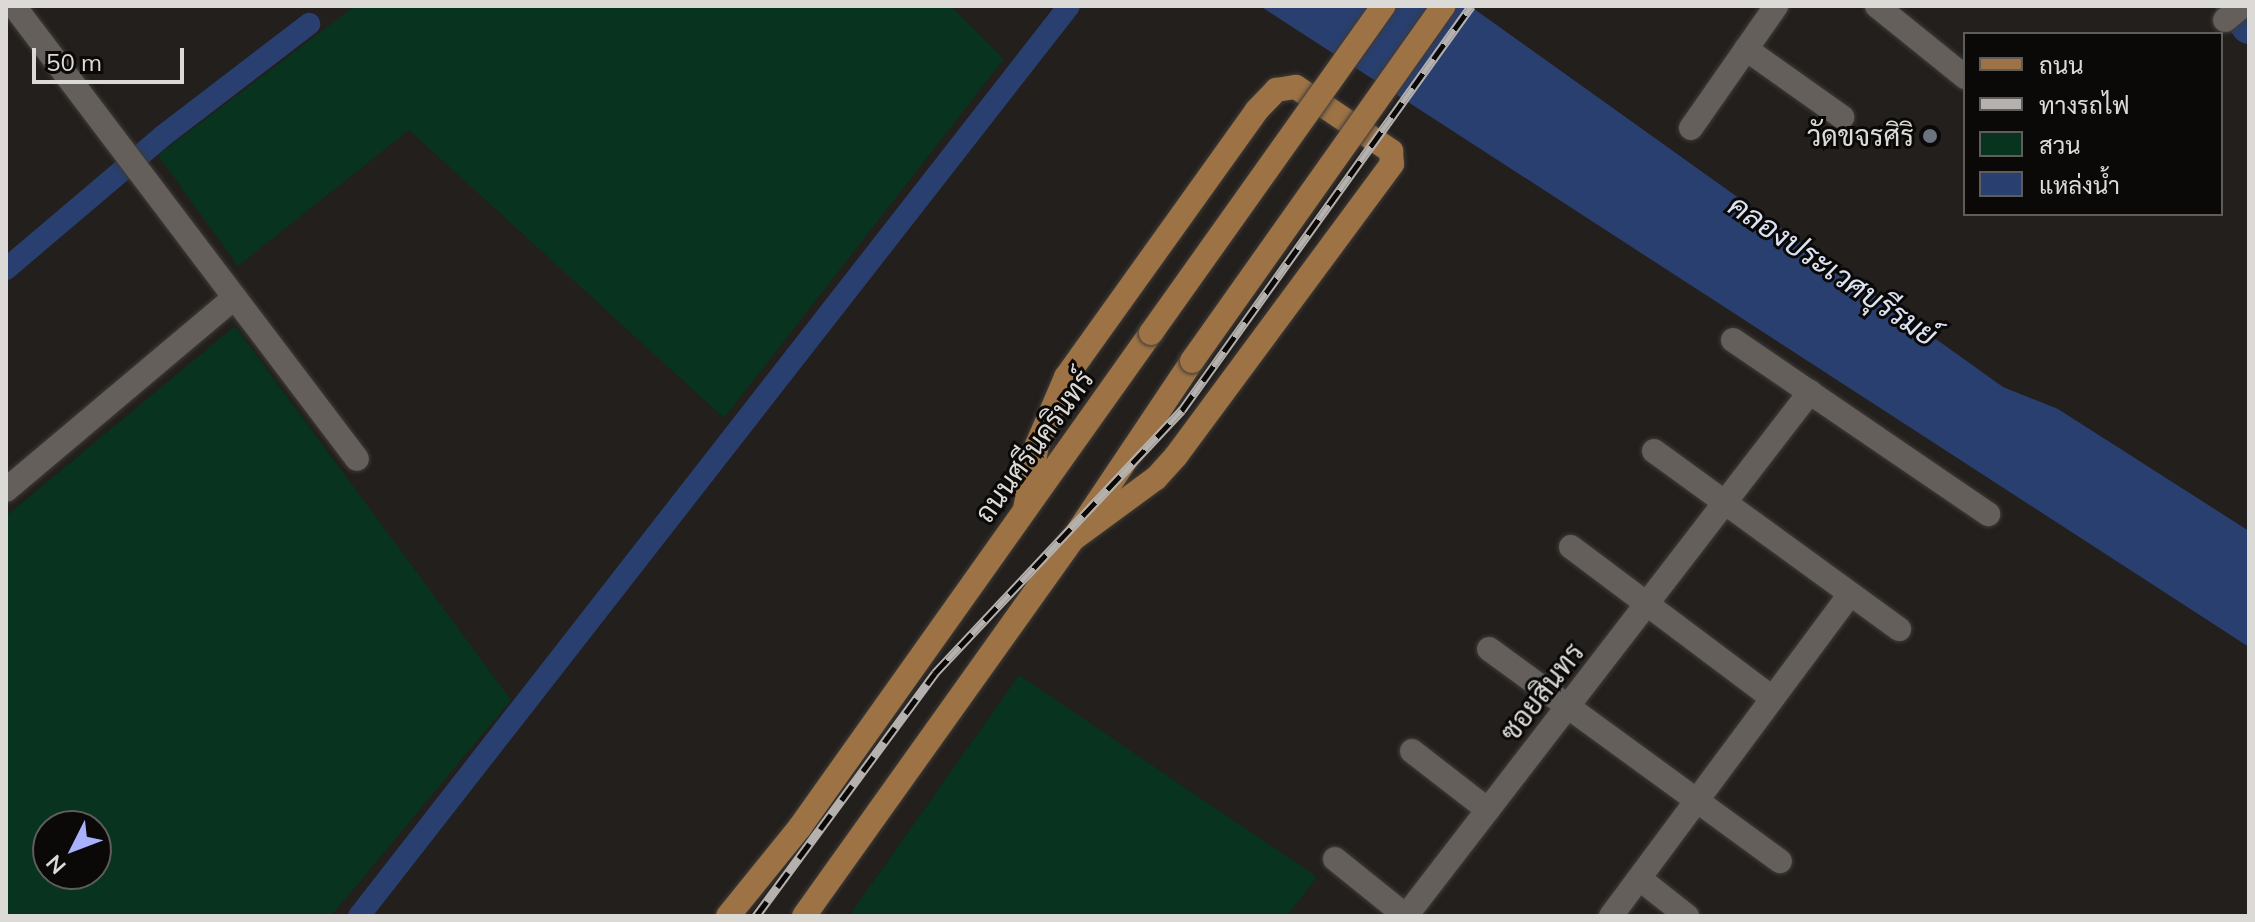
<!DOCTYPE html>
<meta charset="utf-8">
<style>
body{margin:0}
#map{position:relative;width:2255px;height:922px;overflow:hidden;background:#231f1c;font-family:Mulish,Sarabun,sans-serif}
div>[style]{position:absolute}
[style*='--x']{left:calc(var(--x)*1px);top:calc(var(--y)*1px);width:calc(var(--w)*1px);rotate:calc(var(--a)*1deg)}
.green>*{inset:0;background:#07331f}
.water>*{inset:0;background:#293f6f}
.canal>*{height:22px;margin:-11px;padding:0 11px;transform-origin:11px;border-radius:11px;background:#293f6f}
.river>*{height:36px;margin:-18px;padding:0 18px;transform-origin:18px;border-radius:18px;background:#293f6f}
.roads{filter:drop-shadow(0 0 2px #3e3b38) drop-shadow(0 0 2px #3e3b38)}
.minor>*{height:24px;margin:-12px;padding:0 12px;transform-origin:12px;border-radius:12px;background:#645f5b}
.major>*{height:24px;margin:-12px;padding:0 12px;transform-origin:12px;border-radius:12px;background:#9d7346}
.rail>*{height:9px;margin-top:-4.5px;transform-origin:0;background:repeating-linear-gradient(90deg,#0b0908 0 18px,#b4b1ae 0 36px);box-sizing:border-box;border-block:2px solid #b4b1ae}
.bridges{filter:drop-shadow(0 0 2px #3e3b38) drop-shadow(0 0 2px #3e3b38)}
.major-bridge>*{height:24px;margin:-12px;padding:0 12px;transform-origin:12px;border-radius:12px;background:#9d7346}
.dots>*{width:22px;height:22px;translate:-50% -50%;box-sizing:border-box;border:4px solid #0b0908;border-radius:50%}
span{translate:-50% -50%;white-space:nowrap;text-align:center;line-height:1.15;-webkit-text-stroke:6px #0b0908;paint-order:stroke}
.poi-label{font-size:28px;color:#dcdad7}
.right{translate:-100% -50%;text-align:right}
.street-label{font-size:28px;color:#dcdad7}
.water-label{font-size:30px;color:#dbe3f3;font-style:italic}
.frame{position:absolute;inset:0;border:8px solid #dcdad7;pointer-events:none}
.legend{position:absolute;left:1963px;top:32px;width:260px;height:184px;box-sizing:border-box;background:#0b0908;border:2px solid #5f5d5b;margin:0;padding:10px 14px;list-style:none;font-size:24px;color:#dcdad7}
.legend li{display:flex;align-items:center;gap:16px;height:40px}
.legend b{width:40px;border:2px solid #5f5d5b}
.north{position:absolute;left:32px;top:810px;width:80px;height:80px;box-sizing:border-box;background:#0b0908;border:2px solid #5f5d5b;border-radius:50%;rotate:228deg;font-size:22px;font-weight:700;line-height:32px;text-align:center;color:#dcdad7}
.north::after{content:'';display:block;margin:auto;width:28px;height:36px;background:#a7b1fc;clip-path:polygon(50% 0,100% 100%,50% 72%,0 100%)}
.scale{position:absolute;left:32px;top:48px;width:152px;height:36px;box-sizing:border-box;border:4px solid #dcdad7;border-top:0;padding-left:10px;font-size:24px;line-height:28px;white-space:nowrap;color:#dcdad7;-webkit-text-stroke:6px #0b0908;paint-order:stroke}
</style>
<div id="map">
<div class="green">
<div style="clip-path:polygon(355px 6px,951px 6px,1004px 59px,724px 418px,409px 130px,238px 266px,158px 155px)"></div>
<div style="clip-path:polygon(evenodd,235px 326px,511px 700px,331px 916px,6px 916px,6px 516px,235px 326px,48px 826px,96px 826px,96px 874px,48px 874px,48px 826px)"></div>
<div style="clip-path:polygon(1019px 675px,1317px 877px,1287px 916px,849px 916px)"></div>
</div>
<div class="water">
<div style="clip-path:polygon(1260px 6px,1470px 6px,2003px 387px,2058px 409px,2249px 531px,2249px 647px)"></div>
</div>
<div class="canal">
<div style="--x:6;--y:269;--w:207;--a:-40.3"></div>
<div style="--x:164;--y:135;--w:183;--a:-37.4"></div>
<div style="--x:359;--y:916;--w:1154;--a:-52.04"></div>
</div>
<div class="river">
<div style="--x:2234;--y:6;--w:25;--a:53"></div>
</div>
<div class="roads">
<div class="minor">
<div style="--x:14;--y:6;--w:568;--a:52.87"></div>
<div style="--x:1877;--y:6;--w:113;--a:38.9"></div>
<div style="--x:2225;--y:20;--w:22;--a:-39"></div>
<div style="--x:1746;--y:49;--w:118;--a:35.3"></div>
<div style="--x:1691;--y:128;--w:149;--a:-55.1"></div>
<div style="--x:1733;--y:340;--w:309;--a:34.3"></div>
<div style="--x:1654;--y:451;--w:303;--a:36"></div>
<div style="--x:6;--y:490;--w:299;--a:-40.1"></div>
<div style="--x:1571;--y:547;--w:251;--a:36.9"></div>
<div style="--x:1489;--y:649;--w:360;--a:36.1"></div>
<div style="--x:1412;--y:751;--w:96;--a:37.8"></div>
<div style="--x:1335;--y:859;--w:91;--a:38.8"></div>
<div style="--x:1640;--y:879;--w:60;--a:38.2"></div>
<div style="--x:1406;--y:916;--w:662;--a:-52.37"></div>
<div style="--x:1611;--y:916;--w:400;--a:-53.4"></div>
</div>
<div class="major">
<div style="--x:1025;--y:509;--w:65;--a:-79.4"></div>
<div style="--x:1037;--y:445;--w:74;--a:-66.9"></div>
<div style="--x:1066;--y:377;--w:328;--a:-54.4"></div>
<div style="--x:1257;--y:110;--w:28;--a:-46"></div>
<div style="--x:1276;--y:90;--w:20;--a:-9"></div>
<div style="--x:1296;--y:87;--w:115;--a:34"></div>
<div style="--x:1391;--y:151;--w:13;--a:86"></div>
<div style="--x:1392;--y:164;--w:363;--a:126.5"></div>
<div style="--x:1176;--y:456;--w:30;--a:132"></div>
<div style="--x:1156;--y:478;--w:103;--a:143.7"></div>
<div style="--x:728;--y:916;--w:114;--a:-51"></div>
<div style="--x:800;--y:827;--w:606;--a:-54.61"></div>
<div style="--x:804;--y:916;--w:463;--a:-54.5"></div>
<div style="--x:1073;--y:539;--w:214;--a:-56.2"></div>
</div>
</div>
<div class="rail">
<div style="--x:756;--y:916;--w:302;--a:-53.6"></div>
<div style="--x:935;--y:673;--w:361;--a:-46.8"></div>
<div style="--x:1182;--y:410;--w:497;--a:-54.4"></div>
</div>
<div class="bridges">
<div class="major-bridge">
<div style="--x:1151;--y:333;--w:401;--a:-54.6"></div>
<div style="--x:1192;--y:361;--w:435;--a:-54.7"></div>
</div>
</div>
<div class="dots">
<div style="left:1930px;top:136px;background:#6b7280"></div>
</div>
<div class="poi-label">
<span class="right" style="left:1914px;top:136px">วัดขจรศิริ</span>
</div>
<div class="street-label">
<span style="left:1034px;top:446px;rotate:-54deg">ถนนศรีนครินทร์</span>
<span style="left:1542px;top:692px;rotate:-52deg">ซอยสินทร</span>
</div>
<div class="water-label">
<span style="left:1833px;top:270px;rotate:34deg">คลองประเวศบุรีรมย์</span>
</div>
<div class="frame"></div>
<ul class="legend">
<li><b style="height:10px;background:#9d7346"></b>ถนน</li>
<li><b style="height:10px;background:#b4b1ae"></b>ทางรถไฟ</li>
<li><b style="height:22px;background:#07331f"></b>สวน</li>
<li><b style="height:22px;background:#293f6f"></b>แหล่งน้ำ</li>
</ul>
<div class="north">N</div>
<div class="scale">50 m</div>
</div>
